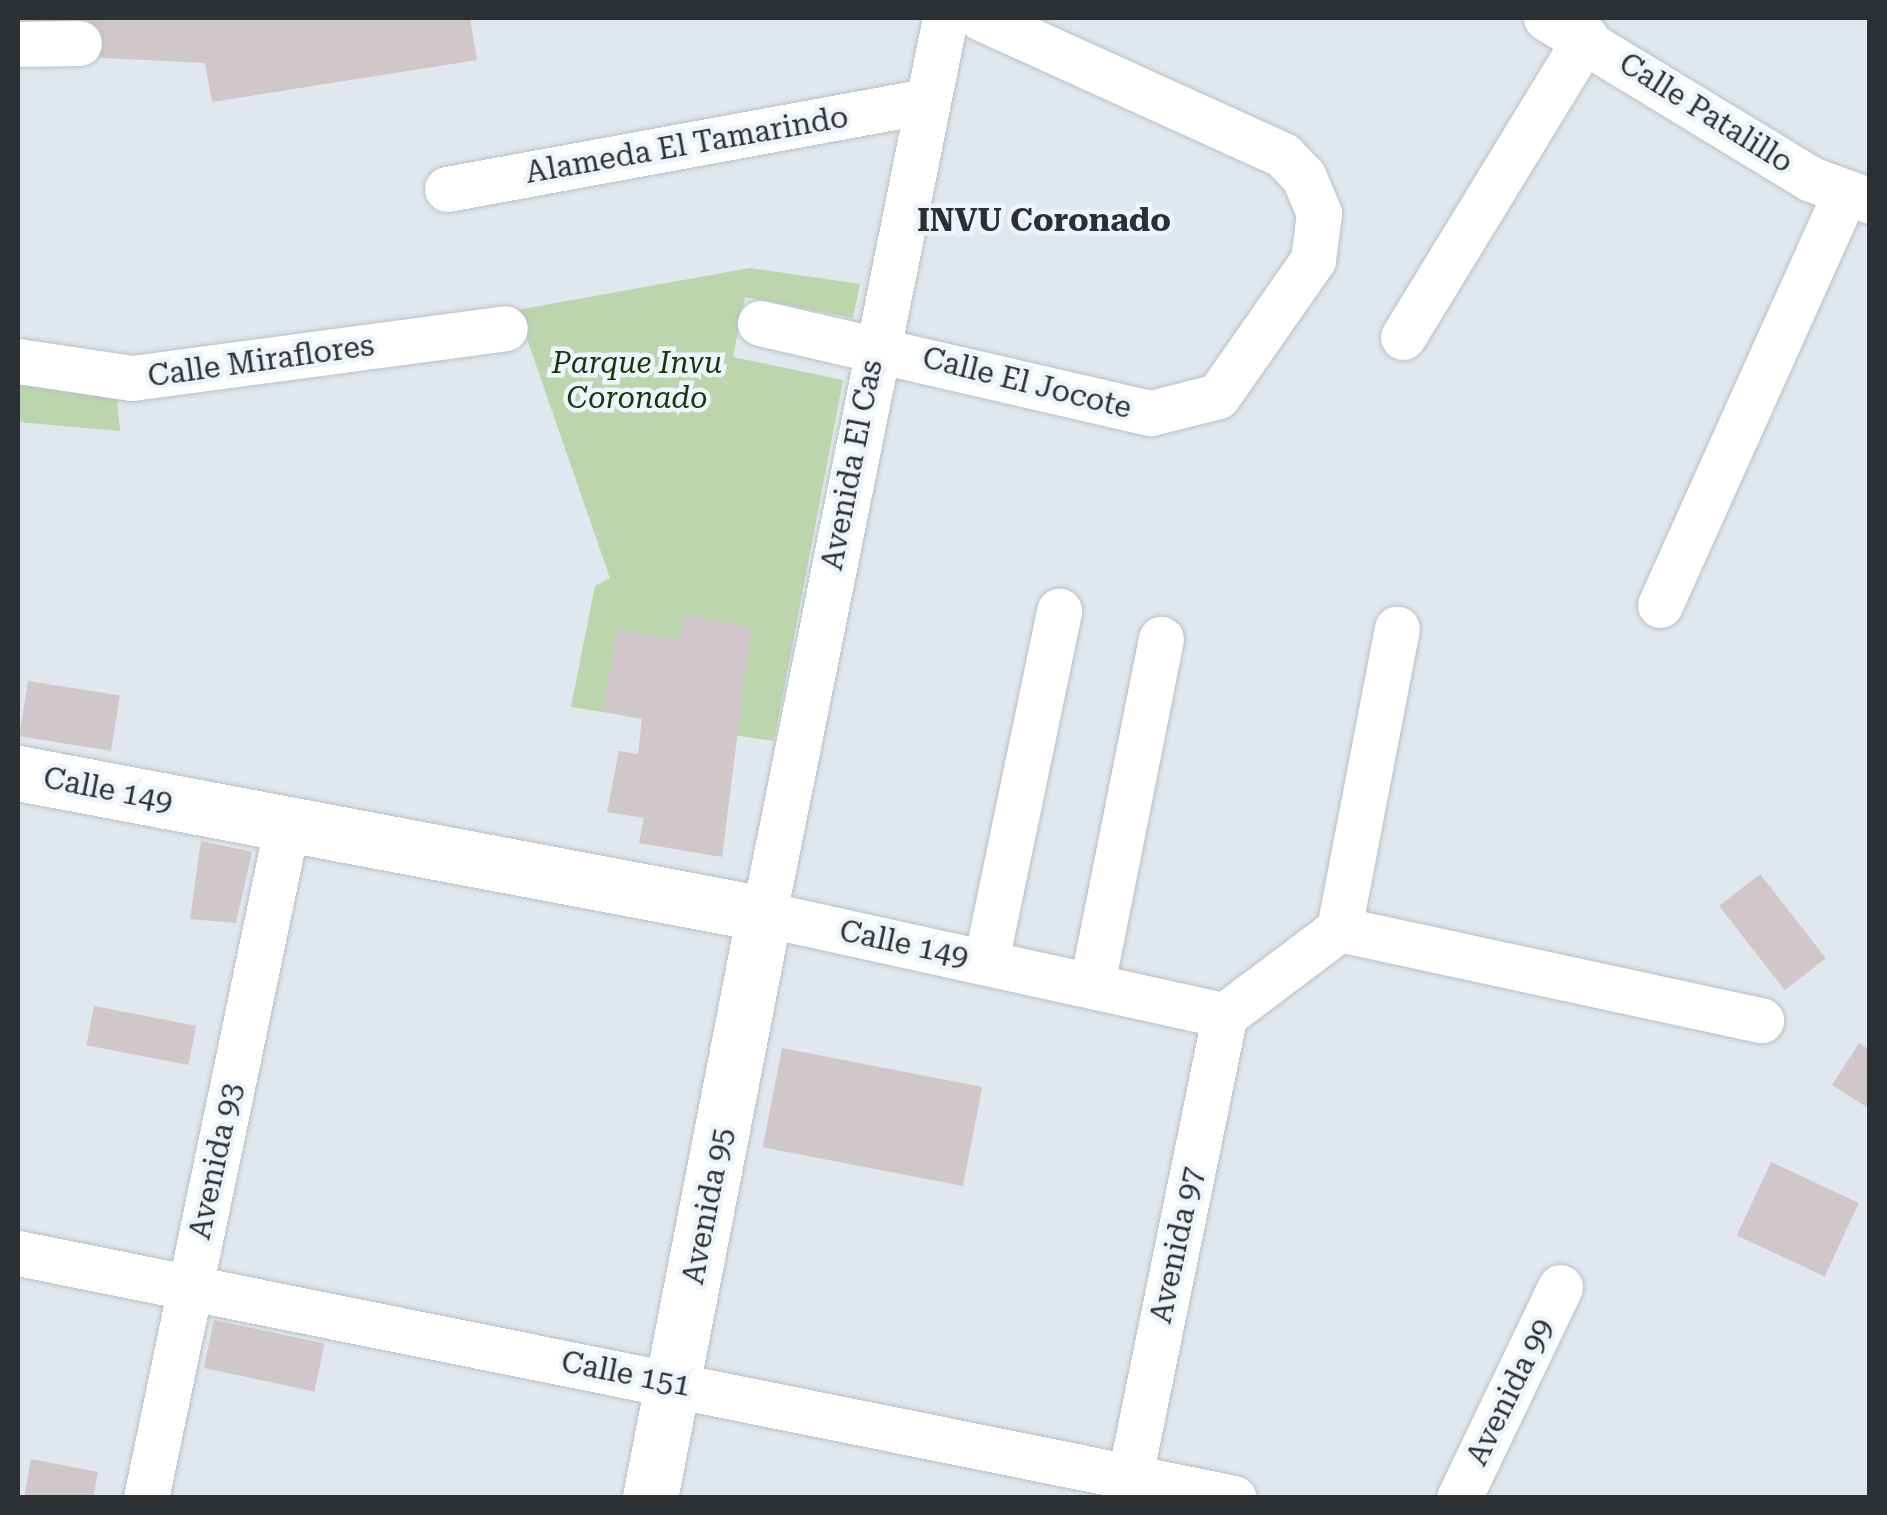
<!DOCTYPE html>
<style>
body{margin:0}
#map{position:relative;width:1887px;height:1515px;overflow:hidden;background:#e0e7ef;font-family:"Roboto Serif",serif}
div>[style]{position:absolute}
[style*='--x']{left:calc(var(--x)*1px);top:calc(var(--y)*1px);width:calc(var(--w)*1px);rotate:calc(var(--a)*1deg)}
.green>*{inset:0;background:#bbd5ad}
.building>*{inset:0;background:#d1c6c9;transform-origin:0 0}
.roads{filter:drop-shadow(0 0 2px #b8c0c7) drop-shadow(0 0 2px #b8c0c7)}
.minor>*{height:45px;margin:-22.5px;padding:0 22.5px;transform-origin:22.5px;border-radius:22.5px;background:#fff}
.major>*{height:55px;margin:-27.5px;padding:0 27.5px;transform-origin:27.5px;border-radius:27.5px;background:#fff}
span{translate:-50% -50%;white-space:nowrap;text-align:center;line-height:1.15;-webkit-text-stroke:9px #edf4fc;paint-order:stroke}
.street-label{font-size:30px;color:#2d3033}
.park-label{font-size:30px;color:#1b350a;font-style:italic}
.neighbourhood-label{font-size:32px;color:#2a3036;font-weight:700}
.frame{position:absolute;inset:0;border:20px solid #2d3033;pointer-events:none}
</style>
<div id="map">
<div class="green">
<div style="clip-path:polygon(750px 268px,860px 284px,853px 318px,745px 297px,733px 357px,843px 380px,774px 741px,732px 735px,685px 616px,682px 636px,671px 639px,618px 630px,603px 712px,571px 707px,595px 586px,610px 578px,517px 310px)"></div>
<div style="clip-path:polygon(19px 377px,116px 390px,120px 431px,18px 422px)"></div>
</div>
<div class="building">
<div style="clip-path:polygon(18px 18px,470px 18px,477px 60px,212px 102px,205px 63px,86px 57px,18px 28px)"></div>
<div style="clip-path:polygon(685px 615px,751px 627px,722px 857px,639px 843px,644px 818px,607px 812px,619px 751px,638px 754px,642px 719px,603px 712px,618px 630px,671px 639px,682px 636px)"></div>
<div style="left:28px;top:681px;width:93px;height:56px;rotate:9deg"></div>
<div style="clip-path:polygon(201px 841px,252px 852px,236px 923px,190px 919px)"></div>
<div style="left:1760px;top:874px;width:107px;height:52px;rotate:52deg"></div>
<div style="left:94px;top:1006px;width:104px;height:40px;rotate:11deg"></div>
<div style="clip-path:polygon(1859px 1043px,1870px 1050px,1870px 1109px,1832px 1085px)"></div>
<div style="left:782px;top:1048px;width:204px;height:101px;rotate:11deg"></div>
<div style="left:1771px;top:1162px;width:97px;height:81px;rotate:25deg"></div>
<div style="left:214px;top:1320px;width:113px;height:49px;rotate:12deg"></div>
<div style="clip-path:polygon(31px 1459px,98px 1472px,93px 1498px,24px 1498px)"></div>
</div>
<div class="roads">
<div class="minor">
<div style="--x:945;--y:18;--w:914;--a:101.42"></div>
<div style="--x:764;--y:914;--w:472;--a:12.4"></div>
<div style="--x:1225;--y:1015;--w:143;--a:-37"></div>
<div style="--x:1339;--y:929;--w:432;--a:12.2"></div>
<div style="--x:1546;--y:18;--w:310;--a:31.3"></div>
<div style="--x:1811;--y:179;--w:63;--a:20.4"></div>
<div style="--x:18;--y:44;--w:61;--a:-0.9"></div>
<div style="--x:447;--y:189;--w:488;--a:-10.4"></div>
<div style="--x:760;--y:323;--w:401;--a:13"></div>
<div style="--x:1151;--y:413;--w:69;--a:-14.2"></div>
<div style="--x:1218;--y:396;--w:166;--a:-55.1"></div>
<div style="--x:1313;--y:260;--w:47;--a:-82.7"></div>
<div style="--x:1319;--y:213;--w:39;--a:-113"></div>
<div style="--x:1304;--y:177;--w:30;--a:-134"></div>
<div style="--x:1283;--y:155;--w:332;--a:-155.6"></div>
<div style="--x:1403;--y:337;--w:351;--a:-58.6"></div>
<div style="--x:18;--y:361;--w:115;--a:8.5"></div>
<div style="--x:132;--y:378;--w:376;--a:-7.6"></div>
<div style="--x:1660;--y:605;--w:453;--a:-65.8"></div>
<div style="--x:1339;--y:929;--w:306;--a:-79.1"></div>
<div style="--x:986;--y:961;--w:358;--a:-78.2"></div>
<div style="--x:1092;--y:984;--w:352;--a:-78.7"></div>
<div style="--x:18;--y:1253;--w:1240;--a:11.39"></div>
<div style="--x:1130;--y:1476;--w:471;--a:-78.4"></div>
<div style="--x:146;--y:1498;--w:689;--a:-78.18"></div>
<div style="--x:1459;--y:1498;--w:234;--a:-64.4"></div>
</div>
<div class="major">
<div style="--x:18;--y:773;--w:759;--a:10.7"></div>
<div style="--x:764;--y:914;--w:595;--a:101.05"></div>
</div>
</div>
<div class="street-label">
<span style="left:1706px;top:113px;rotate:32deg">Calle Patalillo</span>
<span style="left:687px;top:145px;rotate:-10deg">Alameda El Tamarindo</span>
<span style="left:261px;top:361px;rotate:-8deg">Calle Miraflores</span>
<span style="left:1027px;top:383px;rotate:14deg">Calle El Jocote</span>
<span style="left:852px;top:465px;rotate:-79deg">Avenida El Cas</span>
<span style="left:108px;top:790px;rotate:11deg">Calle 149</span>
<span style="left:904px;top:944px;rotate:12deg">Calle 149</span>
<span style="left:216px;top:1161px;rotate:-78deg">Avenida 93</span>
<span style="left:708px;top:1206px;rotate:-79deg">Avenida 95</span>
<span style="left:1177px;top:1245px;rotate:-78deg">Avenida 97</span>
<span style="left:626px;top:1374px;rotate:11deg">Calle 151</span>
<span style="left:1510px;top:1392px;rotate:-64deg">Avenida 99</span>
</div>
<div class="park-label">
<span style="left:637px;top:380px">Parque Invu<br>Coronado</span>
</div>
<div class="neighbourhood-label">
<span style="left:1044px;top:220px">INVU Coronado</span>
</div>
<div class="frame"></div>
</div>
